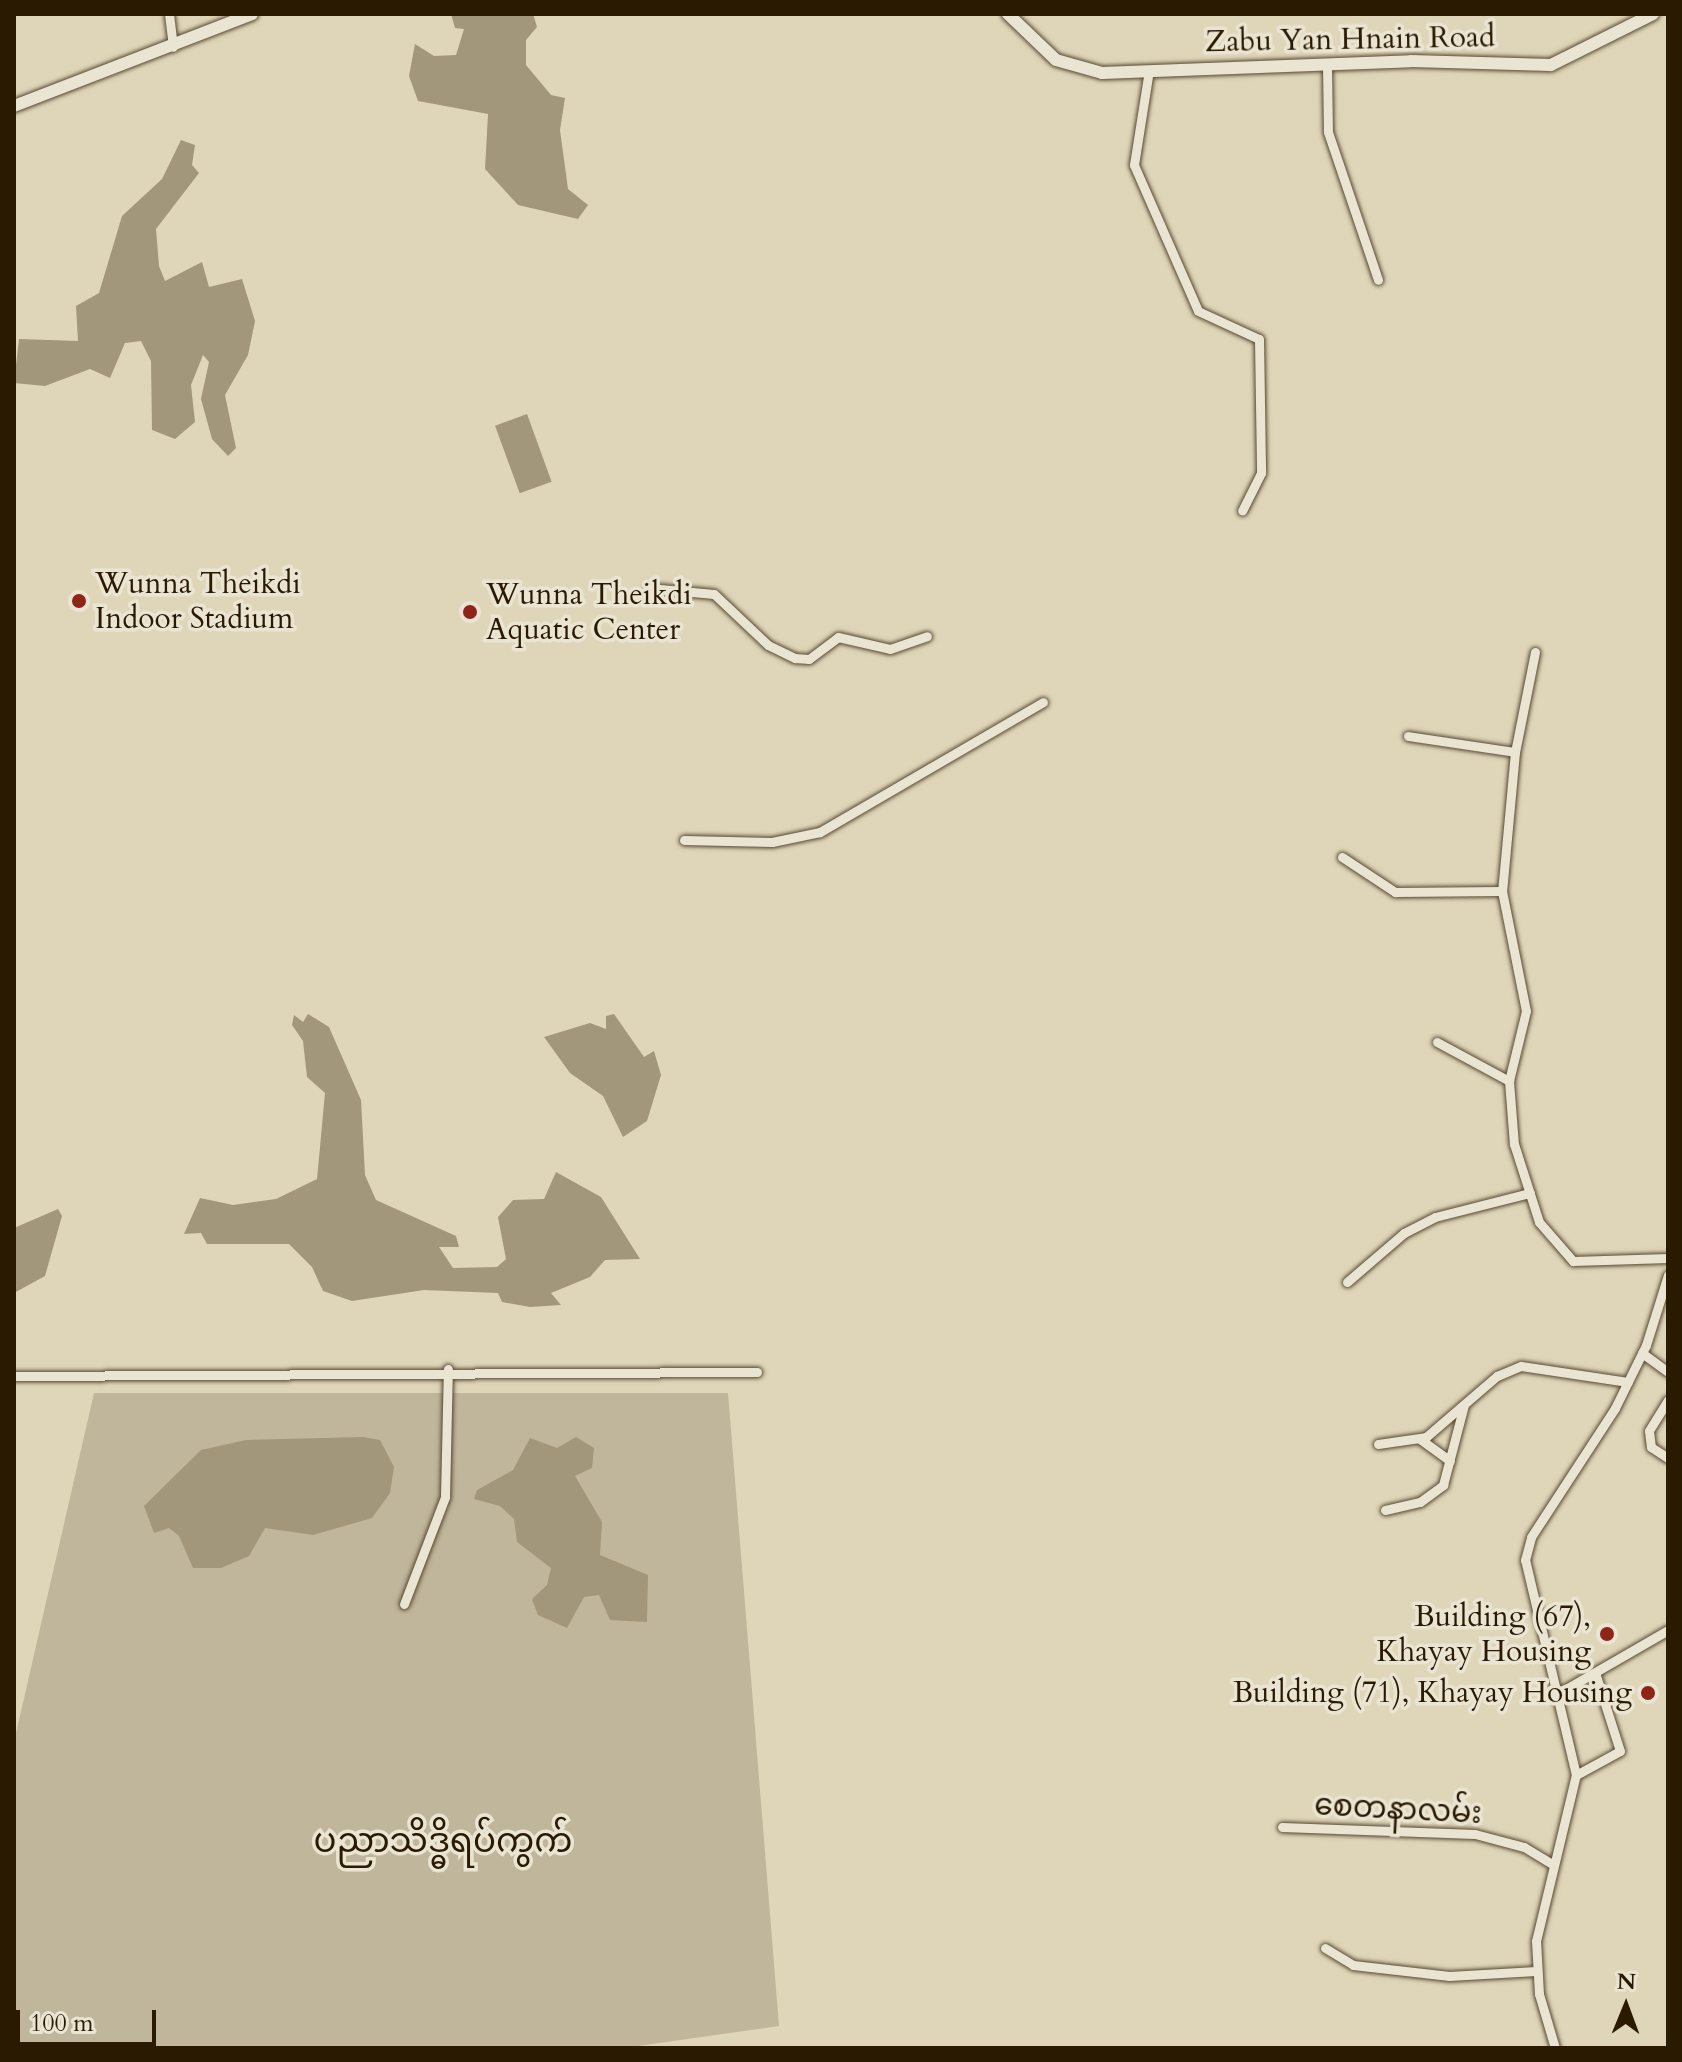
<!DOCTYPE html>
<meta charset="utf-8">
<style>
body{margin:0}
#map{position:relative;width:1682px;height:2062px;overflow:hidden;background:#dfd6ba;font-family:Cardo,"Noto Sans Myanmar",serif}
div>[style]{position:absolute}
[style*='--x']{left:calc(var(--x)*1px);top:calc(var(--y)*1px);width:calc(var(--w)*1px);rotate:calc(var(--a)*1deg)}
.green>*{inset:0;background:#c0b69b}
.water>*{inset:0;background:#a2967b;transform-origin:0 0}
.roads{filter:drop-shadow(0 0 2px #584930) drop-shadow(0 0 2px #584930)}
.street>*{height:9px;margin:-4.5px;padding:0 4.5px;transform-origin:4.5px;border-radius:4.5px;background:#eae4d2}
.secondary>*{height:12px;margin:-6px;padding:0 6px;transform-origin:6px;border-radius:6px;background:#eae4d2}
.dots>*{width:22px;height:22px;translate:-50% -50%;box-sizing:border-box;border:4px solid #eae4d2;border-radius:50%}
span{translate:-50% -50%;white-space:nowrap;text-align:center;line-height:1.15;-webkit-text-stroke:7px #eae4d2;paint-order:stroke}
.street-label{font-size:30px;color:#2b1a02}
.poi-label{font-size:30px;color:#2b1a02}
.left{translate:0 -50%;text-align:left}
.right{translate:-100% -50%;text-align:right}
.quarter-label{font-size:34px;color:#2b1a02}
.frame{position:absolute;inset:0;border:16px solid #2b1a02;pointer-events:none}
.north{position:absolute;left:1586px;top:1966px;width:80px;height:80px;-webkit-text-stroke:6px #eae4d2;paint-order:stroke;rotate:1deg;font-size:22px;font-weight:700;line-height:32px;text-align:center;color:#2b1a02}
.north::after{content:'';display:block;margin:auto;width:28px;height:36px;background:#2b1a02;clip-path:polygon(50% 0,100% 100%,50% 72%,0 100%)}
.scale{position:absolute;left:16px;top:2010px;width:140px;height:36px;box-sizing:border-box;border:4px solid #2b1a02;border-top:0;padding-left:10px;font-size:24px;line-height:28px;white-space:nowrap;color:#2b1a02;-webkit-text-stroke:6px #eae4d2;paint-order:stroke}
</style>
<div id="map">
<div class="green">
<div style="clip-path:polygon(94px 1393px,728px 1393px,779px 2026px,624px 2048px,14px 2048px,14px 1742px)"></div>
</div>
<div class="water">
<div style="clip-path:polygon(451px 14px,533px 14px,537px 27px,526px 40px,526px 65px,551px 95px,565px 98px,560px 130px,568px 189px,588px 205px,578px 219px,518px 205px,485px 169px,488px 114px,418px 101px,409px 76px,415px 44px,434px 56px,456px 55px,464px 29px,455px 28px)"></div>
<div style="clip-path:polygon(181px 140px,195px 145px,192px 165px,199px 173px,156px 229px,159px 266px,165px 281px,202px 262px,209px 287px,242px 279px,255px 321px,248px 355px,225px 395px,236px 448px,228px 456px,212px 439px,201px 399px,209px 362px,203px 355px,191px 385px,195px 422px,175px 439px,152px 430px,151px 361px,141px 341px,125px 343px,110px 378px,90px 369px,45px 386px,14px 383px,19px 339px,78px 341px,76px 306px,99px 293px,122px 216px,162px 179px)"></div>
<div style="left:527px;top:414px;width:72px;height:34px;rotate:70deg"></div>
<div style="clip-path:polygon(308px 1014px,329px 1027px,361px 1100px,365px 1175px,376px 1200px,456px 1236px,459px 1247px,439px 1247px,453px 1268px,497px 1267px,506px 1259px,498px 1217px,513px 1200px,544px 1199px,556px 1172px,601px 1197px,640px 1259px,605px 1260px,590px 1277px,551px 1293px,561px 1305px,530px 1307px,502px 1302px,498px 1293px,424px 1290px,352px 1301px,323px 1291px,312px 1267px,289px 1244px,207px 1244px,201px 1233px,184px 1234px,200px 1198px,233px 1205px,276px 1199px,317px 1179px,325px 1093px,307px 1077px,303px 1041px,292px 1025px,294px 1015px,303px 1022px)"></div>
<div style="clip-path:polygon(614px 1014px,644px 1057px,654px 1051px,661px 1075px,647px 1121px,623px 1137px,603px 1096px,570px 1073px,544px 1037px,590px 1023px,606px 1029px,606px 1016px)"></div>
<div style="clip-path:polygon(58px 1209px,62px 1216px,45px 1276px,14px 1293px,14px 1228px)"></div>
<div style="clip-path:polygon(363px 1437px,380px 1440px,394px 1467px,390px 1493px,372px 1518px,313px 1535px,265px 1528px,249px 1556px,221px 1568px,193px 1568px,179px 1536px,169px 1528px,154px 1533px,144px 1506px,201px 1450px,246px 1440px)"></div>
<div style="clip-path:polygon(576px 1437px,594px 1448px,592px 1468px,575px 1476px,602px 1522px,600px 1555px,648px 1575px,647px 1622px,610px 1620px,599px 1595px,584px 1597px,567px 1628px,538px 1615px,532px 1599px,547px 1585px,551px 1568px,517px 1542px,514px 1519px,500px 1506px,474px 1499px,477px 1490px,513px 1470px,530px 1438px,557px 1448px)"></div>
</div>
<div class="roads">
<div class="street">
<div style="--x:169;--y:14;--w:33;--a:83"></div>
<div style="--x:1327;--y:63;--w:69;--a:89.2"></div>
<div style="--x:1328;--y:132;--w:156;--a:71.3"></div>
<div style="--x:1149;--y:70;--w:96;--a:99"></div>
<div style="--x:1134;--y:165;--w:159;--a:66.3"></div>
<div style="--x:1198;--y:311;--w:67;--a:24.7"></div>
<div style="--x:1259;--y:339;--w:134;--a:89.1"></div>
<div style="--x:1261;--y:473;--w:42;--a:116.6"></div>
<div style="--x:649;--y:588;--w:65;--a:5.3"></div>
<div style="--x:714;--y:594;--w:74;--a:43.4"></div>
<div style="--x:768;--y:645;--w:30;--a:26"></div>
<div style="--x:795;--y:658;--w:14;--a:4"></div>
<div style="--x:809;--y:659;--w:36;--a:-37"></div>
<div style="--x:838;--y:637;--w:53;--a:13"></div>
<div style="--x:890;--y:649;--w:39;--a:-19"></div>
<div style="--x:1535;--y:652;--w:102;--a:101.3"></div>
<div style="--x:1515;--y:752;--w:140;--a:95.3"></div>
<div style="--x:1502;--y:891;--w:122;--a:78.7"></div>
<div style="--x:1526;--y:1011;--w:72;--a:103.7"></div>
<div style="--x:1509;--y:1081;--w:63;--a:85.5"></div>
<div style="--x:1514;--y:1144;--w:82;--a:72.2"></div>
<div style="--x:1539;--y:1222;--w:52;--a:48.9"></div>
<div style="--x:1573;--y:1261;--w:95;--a:-1.8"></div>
<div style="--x:1408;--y:736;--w:108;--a:8.5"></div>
<div style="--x:684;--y:840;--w:88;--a:1.3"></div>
<div style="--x:772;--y:842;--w:49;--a:-11.8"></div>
<div style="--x:820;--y:832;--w:258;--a:-30.2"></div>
<div style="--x:1342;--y:857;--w:64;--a:33.4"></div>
<div style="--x:1395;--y:892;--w:107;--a:-0.5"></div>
<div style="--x:1437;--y:1042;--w:82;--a:28.4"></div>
<div style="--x:1347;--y:1282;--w:75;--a:-40.7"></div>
<div style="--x:1404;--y:1233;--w:35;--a:-27"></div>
<div style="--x:1435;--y:1217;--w:98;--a:-14.2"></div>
<div style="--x:1642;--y:1353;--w:32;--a:36"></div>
<div style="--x:14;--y:1376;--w:743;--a:-0.31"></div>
<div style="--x:1668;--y:1400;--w:36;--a:122"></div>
<div style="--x:1649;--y:1431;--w:16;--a:83"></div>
<div style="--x:1651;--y:1447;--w:20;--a:33"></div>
<div style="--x:1420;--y:1439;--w:37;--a:36"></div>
<div style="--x:1378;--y:1444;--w:49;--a:-8.3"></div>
<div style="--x:1426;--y:1437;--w:94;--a:-40.7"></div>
<div style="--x:1497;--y:1376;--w:26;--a:-23"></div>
<div style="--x:1521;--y:1366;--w:108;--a:8.5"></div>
<div style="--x:1385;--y:1510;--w:36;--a:-13"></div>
<div style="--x:1420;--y:1502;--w:29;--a:-36"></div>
<div style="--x:1443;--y:1485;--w:83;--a:-75.3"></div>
<div style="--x:404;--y:1604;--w:115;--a:-69"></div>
<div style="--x:445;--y:1497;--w:128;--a:-88.7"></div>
<div style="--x:1559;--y:1693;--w:126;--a:-30"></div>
<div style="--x:1576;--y:1775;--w:50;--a:-28.6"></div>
<div style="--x:1620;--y:1751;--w:79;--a:-107.7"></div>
<div style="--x:1282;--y:1827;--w:193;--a:2.1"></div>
<div style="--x:1475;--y:1834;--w:51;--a:14.9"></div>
<div style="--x:1524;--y:1847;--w:35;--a:31"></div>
<div style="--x:1325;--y:1948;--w:33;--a:31"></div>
<div style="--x:1353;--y:1965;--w:97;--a:6.5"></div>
<div style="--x:1449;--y:1976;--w:87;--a:-3.3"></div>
<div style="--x:1555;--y:2048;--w:56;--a:-106.5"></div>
<div style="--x:1539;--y:1994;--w:53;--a:-93.2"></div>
<div style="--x:1536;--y:1941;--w:171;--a:-76.5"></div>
<div style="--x:1576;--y:1775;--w:221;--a:-103.3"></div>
<div style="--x:1525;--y:1560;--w:24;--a:-75"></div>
<div style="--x:1531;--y:1537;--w:154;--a:-56.9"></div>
<div style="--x:1615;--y:1408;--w:70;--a:-63.8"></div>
<div style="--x:1646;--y:1345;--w:73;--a:-72.6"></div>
</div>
<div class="secondary">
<div style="--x:1008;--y:14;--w:66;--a:43.8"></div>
<div style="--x:1056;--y:60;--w:48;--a:15.8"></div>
<div style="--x:1102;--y:73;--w:309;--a:-2.2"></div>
<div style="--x:1411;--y:61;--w:140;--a:1.6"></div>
<div style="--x:1551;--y:65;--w:114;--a:-26.6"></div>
<div style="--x:14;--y:106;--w:255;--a:-21.1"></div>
</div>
</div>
<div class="dots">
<div style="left:79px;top:601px;background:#8f2418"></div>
<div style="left:470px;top:612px;background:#8f2418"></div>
<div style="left:1607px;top:1634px;background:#8f2418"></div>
<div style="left:1648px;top:1693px;background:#8f2418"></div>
</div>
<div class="street-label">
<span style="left:1350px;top:40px;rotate:-1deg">Zabu Yan Hnain Road</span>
<span style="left:1398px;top:1810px;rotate:3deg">စေတနာလမ်း</span>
</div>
<div class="poi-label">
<span class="left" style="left:95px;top:601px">Wunna Theikdi<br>Indoor Stadium</span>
<span class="left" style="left:486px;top:612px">Wunna Theikdi<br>Aquatic Center</span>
<span class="right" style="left:1591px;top:1634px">Building (67),<br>Khayay Housing</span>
<span class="right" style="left:1632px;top:1693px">Building (71), Khayay Housing</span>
</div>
<div class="quarter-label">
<span style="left:443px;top:1842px">ပညာသိဒ္ဓိရပ်ကွက်</span>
</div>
<div class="frame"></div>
<div class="north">N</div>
<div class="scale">100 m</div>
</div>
